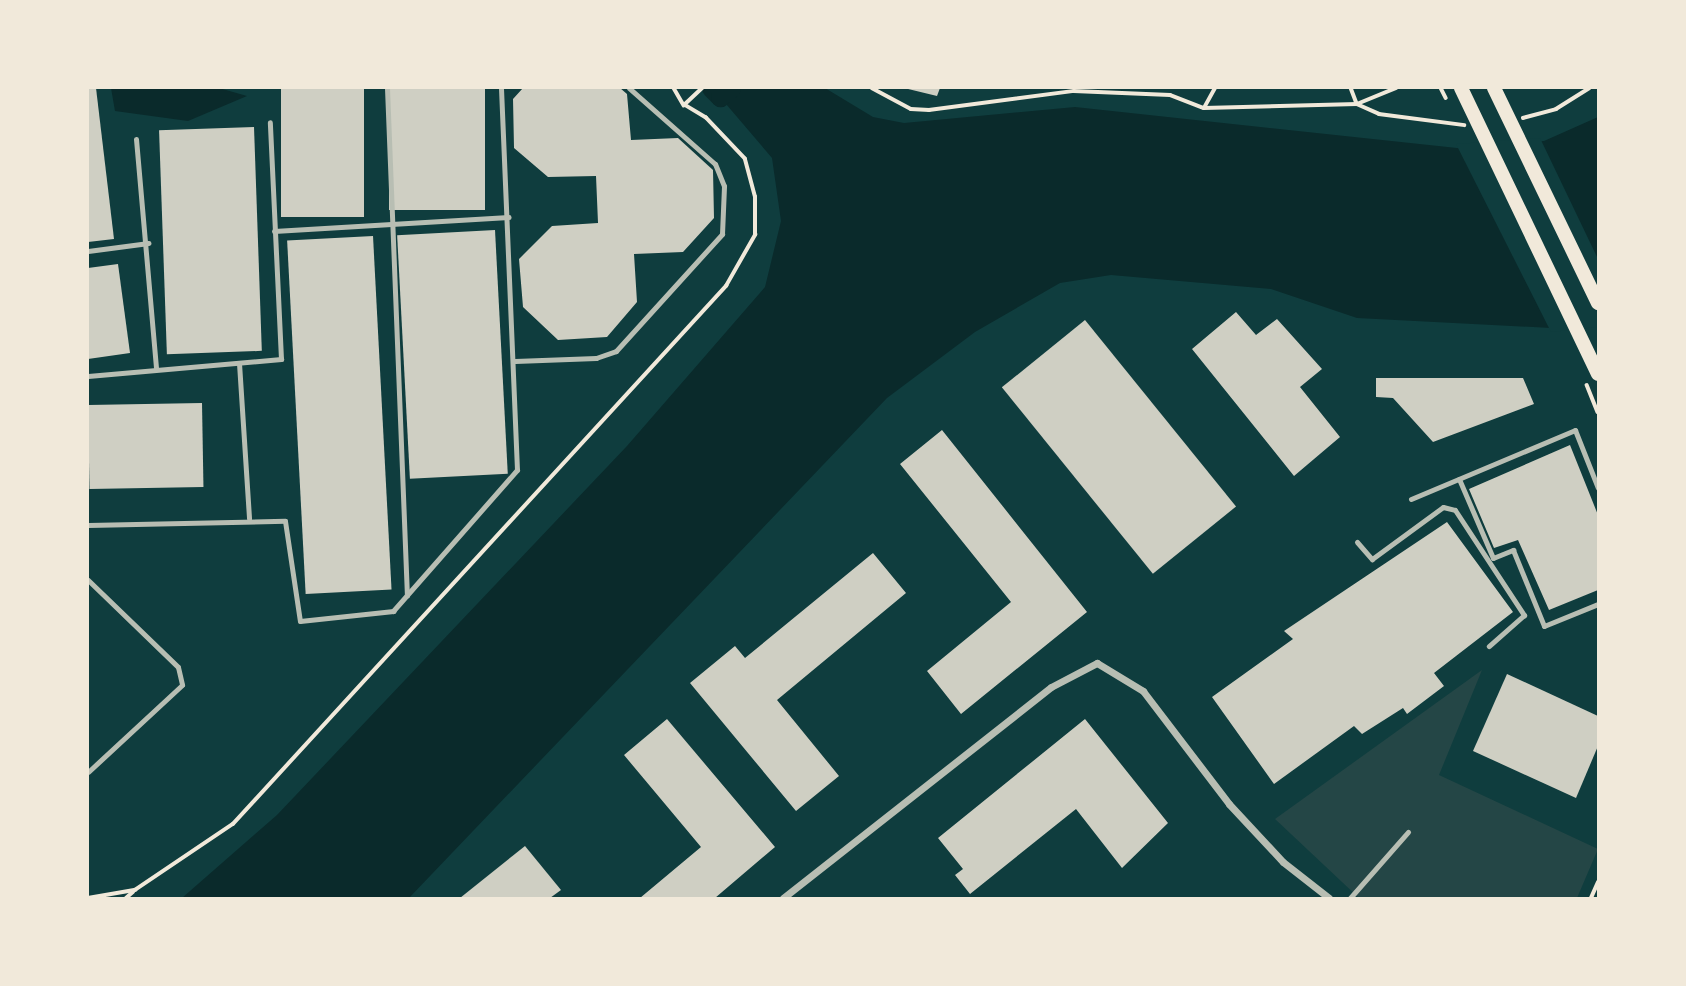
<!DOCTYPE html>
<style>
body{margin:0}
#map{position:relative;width:1686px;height:986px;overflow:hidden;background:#0f3d3e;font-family:Georgia,serif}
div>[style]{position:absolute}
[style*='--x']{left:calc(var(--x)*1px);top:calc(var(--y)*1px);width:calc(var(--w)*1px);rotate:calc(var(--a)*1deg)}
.green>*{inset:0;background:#244646}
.water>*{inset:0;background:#0a2a2b}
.pier>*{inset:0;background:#0f3d3e}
.canal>*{height:19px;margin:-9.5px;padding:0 9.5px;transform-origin:9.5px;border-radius:9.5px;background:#0a2a2b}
.building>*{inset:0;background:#cfcfc3;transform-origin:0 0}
.path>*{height:3.5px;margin:-1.75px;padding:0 1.75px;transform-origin:1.75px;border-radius:1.75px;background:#f1e9da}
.service>*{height:5px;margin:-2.5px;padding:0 2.5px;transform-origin:2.5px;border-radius:2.5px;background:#b8beb3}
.minor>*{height:7px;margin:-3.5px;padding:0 3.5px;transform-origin:3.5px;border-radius:3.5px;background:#b8beb3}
.secondary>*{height:14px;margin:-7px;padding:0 7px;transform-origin:7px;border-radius:7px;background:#f1e9da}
span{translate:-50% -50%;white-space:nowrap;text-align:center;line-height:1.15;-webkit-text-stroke:6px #f1e9da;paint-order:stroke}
.frame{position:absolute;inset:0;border:89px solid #f1e9da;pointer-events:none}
</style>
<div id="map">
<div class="green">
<div style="clip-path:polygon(1482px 670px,1439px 775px,1598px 849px,1577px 898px,1359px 898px,1275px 819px)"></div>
</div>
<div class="water">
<div style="clip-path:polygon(111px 88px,219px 88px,247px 96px,188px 121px,115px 111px)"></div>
<div style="clip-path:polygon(731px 88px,825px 88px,873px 117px,904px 123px,1075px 107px,1457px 148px,1544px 141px,1598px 117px,1598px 324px,1551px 328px,1357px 318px,1271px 289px,1111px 275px,1060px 283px,975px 332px,887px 398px,409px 898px,182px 898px,277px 815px,627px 446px,765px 287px,781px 221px,772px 158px,720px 97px)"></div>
</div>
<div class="pier">
<div style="clip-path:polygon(1540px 138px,1598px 259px,1598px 327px,1551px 332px,1456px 144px)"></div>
</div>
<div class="canal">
<div style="--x:711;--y:88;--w:13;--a:45"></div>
<div style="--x:720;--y:97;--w:14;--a:-39"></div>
</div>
<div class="building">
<div style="clip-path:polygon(88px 88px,96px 88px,114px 239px,88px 242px)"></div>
<div style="left:281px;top:88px;width:83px;height:129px"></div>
<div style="left:389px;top:88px;width:96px;height:122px"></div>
<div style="clip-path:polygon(523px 88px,620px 88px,627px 94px,631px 140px,678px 138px,713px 170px,714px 218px,683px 252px,634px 254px,637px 302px,607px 337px,558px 340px,523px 307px,519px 259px,552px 226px,598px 223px,596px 176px,548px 177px,514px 148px,513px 99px)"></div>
<div style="clip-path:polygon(904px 88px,940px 88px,937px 96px)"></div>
<div style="left:254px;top:127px;width:224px;height:95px;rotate:88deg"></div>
<div style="left:495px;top:230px;width:244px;height:98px;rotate:87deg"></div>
<div style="left:373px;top:236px;width:354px;height:86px;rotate:87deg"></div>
<div style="clip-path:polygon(118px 264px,130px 353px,88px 359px,88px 268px)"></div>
<div style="clip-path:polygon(1236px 312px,1256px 335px,1277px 319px,1322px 369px,1300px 387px,1340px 437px,1294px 476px,1192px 349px)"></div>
<div style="left:1085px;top:320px;width:240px;height:107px;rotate:51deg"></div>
<div style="clip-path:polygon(1376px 378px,1523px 378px,1534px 404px,1433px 442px,1393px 398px,1376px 397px)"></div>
<div style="left:202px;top:403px;width:84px;height:114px;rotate:89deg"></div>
<div style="clip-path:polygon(942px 430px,1087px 612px,961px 714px,927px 671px,1011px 602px,900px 464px)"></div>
<div style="clip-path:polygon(1570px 445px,1598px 515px,1598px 590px,1549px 610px,1518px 540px,1494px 548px,1469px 489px)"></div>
<div style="clip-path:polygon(1447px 522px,1513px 612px,1434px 673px,1444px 686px,1407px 714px,1403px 708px,1362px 734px,1354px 726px,1274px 784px,1212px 697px,1293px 639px,1284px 631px)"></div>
<div style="clip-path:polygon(873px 553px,906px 593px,777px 700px,839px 776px,796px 811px,690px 683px,735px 646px,745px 658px)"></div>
<div style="clip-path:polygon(1507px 674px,1598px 716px,1598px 746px,1576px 798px,1473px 751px)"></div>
<div style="clip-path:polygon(667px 719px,775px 847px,715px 898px,640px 898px,701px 847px,624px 755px)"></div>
<div style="clip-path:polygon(1085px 719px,1168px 823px,1122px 868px,1076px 809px,970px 894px,955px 875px,963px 869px,938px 838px)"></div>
<div style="clip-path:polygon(525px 846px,561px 890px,550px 898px,460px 898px)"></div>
</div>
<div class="path">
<div style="--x:674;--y:88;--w:20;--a:60"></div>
<div style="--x:872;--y:88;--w:44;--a:28.3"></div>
<div style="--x:911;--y:109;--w:18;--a:3"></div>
<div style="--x:929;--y:110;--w:146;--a:-7.5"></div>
<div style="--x:1074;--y:91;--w:96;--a:2.4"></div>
<div style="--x:1170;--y:95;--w:36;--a:21"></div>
<div style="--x:1204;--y:108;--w:23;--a:-61"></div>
<div style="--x:1351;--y:88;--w:17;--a:69"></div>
<div style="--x:1357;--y:104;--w:42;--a:-22.3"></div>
<div style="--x:1441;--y:88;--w:11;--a:63"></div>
<div style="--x:1204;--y:108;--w:153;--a:-1.5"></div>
<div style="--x:1357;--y:104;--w:24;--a:24"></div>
<div style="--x:1379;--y:114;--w:86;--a:7.4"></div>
<div style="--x:1523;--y:118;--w:34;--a:-15"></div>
<div style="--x:1556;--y:109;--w:39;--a:-32"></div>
<div style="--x:1587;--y:385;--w:29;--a:68"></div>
<div style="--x:88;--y:898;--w:48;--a:-9.7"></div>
<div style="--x:135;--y:890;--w:118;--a:-34"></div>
<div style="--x:233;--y:824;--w:730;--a:-47.5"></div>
<div style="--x:726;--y:286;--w:59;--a:-60.4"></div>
<div style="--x:755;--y:235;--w:38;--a:-90"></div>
<div style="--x:755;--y:197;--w:39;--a:-105"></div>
<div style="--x:745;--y:159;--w:57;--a:-133.6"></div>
<div style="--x:706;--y:118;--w:26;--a:-149"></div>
<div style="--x:684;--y:105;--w:25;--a:-43"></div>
<div style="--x:126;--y:898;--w:9;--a:-41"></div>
<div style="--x:1591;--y:898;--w:17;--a:-66"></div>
</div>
<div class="service">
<div style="--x:387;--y:88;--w:508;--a:87.75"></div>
<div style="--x:136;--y:139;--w:230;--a:85"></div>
<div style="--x:274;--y:231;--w:235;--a:-3.4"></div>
<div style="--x:88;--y:251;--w:61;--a:-7.6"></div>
<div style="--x:515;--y:361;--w:81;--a:-2.1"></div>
<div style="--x:596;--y:358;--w:21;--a:-19"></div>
<div style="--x:616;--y:351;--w:158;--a:-47.8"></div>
<div style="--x:722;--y:234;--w:48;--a:-87.6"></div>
<div style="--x:724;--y:186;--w:24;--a:-112"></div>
<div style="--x:715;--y:164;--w:115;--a:-138.5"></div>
<div style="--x:239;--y:363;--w:156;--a:86.3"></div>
<div style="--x:88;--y:376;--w:194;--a:-5"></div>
<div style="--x:281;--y:359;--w:237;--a:-92.7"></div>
<div style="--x:1459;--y:479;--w:86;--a:66.7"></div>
<div style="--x:1493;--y:558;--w:22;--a:-22"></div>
<div style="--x:1513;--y:550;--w:82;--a:67.8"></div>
<div style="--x:1544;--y:626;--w:58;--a:-22.2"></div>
<div style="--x:1411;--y:499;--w:178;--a:-22.8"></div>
<div style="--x:1575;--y:430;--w:62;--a:68.4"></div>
<div style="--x:88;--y:525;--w:197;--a:-1.2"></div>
<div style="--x:285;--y:521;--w:101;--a:81.5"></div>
<div style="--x:300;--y:621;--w:94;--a:-6.1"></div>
<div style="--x:393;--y:611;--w:188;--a:-48.7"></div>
<div style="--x:517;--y:470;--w:382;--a:-92.4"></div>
<div style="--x:1357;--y:542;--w:23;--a:49"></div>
<div style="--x:1372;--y:559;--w:88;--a:-36.2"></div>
<div style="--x:1443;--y:507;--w:12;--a:14"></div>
<div style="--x:1455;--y:510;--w:126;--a:56.7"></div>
<div style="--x:1524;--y:615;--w:47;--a:138.5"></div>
<div style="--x:88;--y:580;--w:125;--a:44"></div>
<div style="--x:178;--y:667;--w:18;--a:77"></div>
<div style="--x:182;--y:685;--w:128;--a:137.2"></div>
<div style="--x:1350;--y:898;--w:88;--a:-48.7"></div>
</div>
<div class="minor">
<div style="--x:783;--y:898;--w:341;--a:-38.2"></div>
<div style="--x:1051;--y:687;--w:52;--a:-27.6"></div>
<div style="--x:1097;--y:663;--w:54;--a:31.3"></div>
<div style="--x:1143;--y:691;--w:142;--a:52.7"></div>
<div style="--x:1229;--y:804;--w:79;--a:47"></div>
<div style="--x:1283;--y:862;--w:58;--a:38"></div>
</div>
<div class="secondary">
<div style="--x:1461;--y:88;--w:317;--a:64.4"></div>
<div style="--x:1494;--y:88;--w:239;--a:64.2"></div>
</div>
<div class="frame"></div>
</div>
